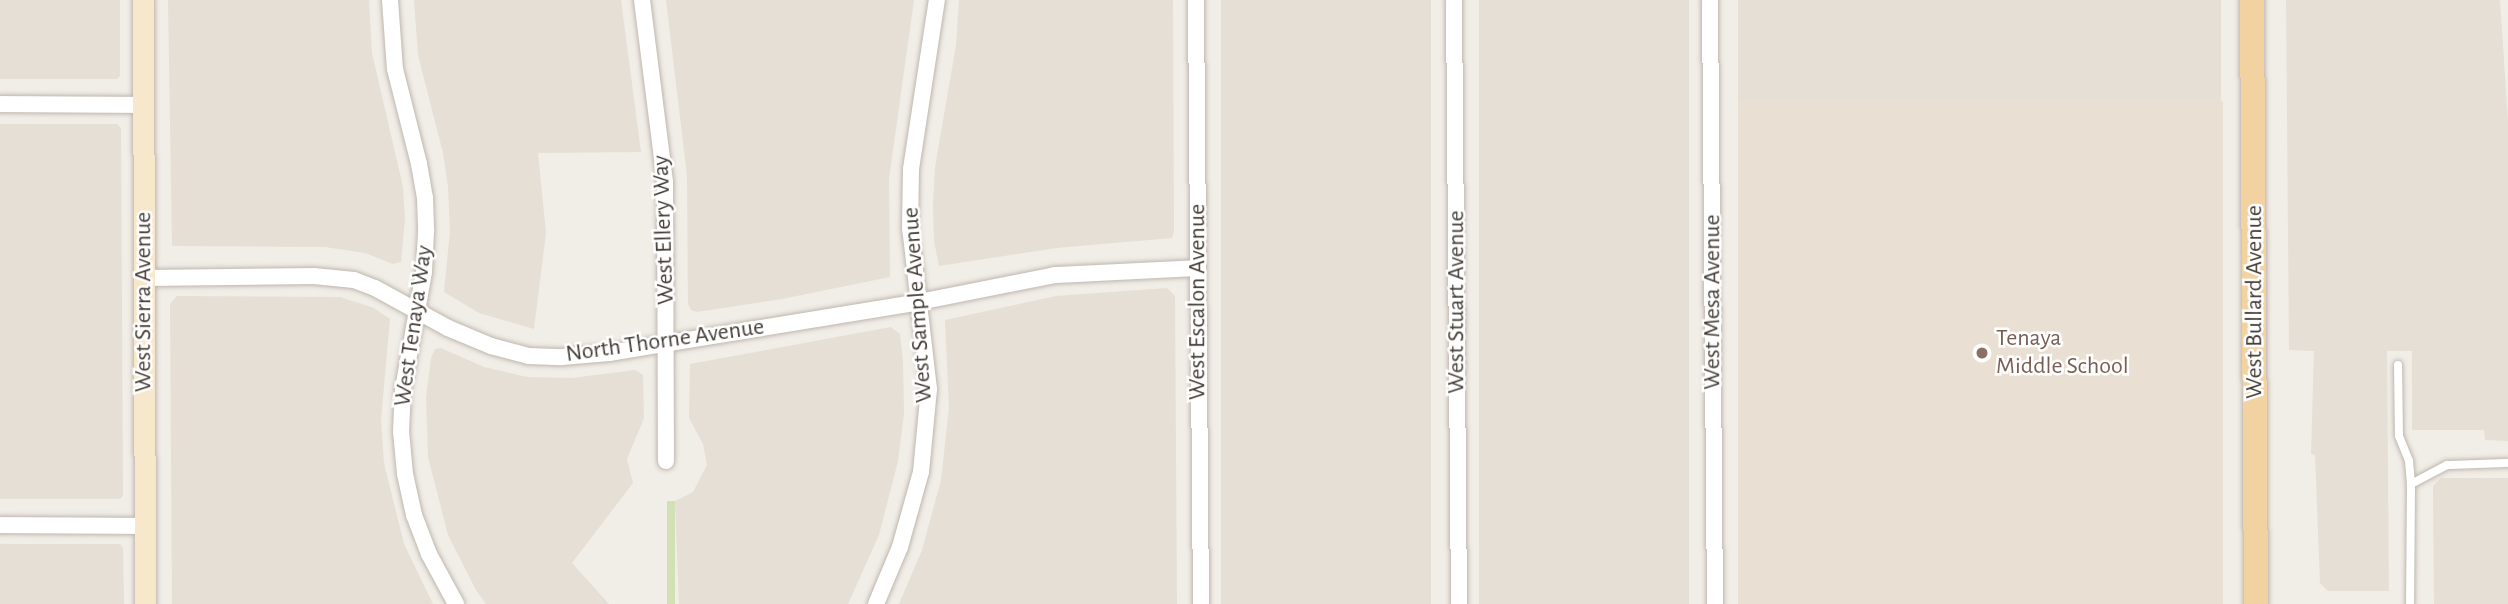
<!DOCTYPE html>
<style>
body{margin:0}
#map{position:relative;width:2508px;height:604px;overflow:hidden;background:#f1ede7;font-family:"Alegreya Sans",sans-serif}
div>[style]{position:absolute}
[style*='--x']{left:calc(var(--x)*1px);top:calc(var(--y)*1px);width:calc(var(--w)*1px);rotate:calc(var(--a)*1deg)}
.residential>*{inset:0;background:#e5dfd6;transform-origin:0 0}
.education>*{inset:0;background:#e9e0d3;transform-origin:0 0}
.green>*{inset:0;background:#d2e1b5;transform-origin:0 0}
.roads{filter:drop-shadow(0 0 2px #bfb7ae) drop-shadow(0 0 2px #bfb7ae)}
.lane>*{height:8px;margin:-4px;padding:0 4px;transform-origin:4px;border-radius:4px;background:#fff}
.street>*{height:16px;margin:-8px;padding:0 8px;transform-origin:8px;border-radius:8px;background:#fff}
.secondary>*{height:21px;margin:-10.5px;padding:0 10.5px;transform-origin:10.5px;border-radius:10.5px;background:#f8e8cb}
.primary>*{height:24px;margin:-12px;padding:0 12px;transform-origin:12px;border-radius:12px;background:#f2d2a0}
.dots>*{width:19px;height:19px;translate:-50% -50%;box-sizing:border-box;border:4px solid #fff;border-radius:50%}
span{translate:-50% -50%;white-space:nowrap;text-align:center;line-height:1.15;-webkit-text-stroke:5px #fff;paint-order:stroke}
.street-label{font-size:24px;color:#443d37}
.education-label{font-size:24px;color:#785e54}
.left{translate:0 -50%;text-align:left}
</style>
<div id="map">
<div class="residential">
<div style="clip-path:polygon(0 0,120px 0,120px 76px,117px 79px,0 79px)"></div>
<div style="clip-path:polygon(168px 0,369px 0,372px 53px,403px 187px,405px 219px,401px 262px,393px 264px,365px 253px,325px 247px,172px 246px)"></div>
<div style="clip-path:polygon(414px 0,621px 0,641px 152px,538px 153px,546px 233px,534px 329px,479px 313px,444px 292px,450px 231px,448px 187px,443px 153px,418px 55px)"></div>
<div style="clip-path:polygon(666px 0,914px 0,889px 179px,890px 277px,782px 299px,697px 312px,691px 310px,688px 304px,687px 176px)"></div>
<div style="clip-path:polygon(959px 0,1173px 0,1174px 232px,1172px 238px,1056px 248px,939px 266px,934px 241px,933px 204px,935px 167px,956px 45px)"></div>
<div style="left:1221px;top:0;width:210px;height:604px"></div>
<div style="left:1479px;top:0;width:210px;height:604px"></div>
<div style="left:1738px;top:0;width:483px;height:101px"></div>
<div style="clip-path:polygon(2286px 0,2500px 0,2508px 121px,2508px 441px,2485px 440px,2484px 430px,2412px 430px,2412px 351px,2387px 351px,2389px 591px,2328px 591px,2320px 583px,2315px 455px,2311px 454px,2314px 351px,2289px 350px)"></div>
<div style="clip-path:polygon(0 124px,117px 124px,121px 128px,123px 496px,120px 499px,0 499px)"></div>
<div style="clip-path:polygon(1167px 288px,1175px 296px,1177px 604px,899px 604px,922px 550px,941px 480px,949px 408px,945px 320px,1056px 296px)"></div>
<div style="clip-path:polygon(177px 296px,340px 297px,374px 308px,390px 319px,381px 420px,384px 463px,404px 544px,433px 604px,172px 604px,170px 304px)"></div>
<div style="clip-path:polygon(891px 327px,900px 334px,903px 361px,904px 414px,898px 461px,879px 535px,848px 604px,679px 604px,675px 501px,693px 492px,707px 465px,703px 444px,689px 418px,690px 364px)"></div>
<div style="clip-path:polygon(441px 348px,484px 367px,527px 377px,572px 378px,635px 370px,643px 375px,644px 418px,627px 459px,633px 483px,572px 563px,609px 604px,486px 604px,476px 590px,448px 535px,428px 457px,426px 397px,431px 358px,435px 349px)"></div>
<div style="clip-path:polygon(2441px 478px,2508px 478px,2508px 604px,2434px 604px,2433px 486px)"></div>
<div style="clip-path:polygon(0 544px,120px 544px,123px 548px,124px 604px,0 604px)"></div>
</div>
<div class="education">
<div style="left:1738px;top:101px;width:485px;height:503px"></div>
</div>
<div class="green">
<div style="left:667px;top:501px;width:8px;height:103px"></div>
</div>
<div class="roads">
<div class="lane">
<div style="--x:2398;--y:365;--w:71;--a:89.2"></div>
<div style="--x:2399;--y:436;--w:27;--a:68"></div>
<div style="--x:2409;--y:461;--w:23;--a:85"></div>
<div style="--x:2410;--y:604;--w:120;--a:-89.5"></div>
<div style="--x:2411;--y:484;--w:41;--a:-27.8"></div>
<div style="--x:2447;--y:465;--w:61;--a:-1.9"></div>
</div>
<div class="street">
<div style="--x:390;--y:0;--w:69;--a:85.9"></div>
<div style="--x:395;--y:69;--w:98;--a:75.8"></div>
<div style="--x:419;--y:164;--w:35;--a:80"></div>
<div style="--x:425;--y:198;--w:34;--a:88"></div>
<div style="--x:426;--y:232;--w:40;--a:92.9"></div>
<div style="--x:424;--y:272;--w:119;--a:100.2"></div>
<div style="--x:403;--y:389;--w:42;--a:92.7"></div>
<div style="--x:401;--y:431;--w:43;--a:84.7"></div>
<div style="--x:405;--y:474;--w:42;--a:77.6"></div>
<div style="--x:414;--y:515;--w:42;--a:69"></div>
<div style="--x:429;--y:554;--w:57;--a:61.6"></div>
<div style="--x:642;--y:0;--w:183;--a:82.8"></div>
<div style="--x:665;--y:182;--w:279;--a:89.8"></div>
<div style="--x:1196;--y:0;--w:604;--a:89.53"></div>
<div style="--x:1454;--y:0;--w:604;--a:89.53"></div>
<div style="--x:1710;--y:0;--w:604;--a:89.53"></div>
<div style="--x:0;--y:104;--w:143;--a:0.4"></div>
<div style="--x:145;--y:278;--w:169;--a:-0.7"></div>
<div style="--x:314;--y:276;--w:40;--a:5.7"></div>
<div style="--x:354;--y:280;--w:22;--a:21"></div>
<div style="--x:375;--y:288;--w:83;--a:28.7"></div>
<div style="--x:448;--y:328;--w:47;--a:22.7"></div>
<div style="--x:491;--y:346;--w:39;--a:15"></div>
<div style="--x:529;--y:356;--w:33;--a:2"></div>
<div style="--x:562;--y:357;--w:47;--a:-4.9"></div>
<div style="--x:609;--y:353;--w:314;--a:-9.3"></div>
<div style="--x:919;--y:302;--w:139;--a:-11.2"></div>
<div style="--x:1055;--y:275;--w:143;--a:-2.8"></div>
<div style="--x:0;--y:525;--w:145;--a:0.4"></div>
<div style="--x:876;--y:604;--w:62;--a:-67.2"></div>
<div style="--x:900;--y:547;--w:78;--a:-74.4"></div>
<div style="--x:921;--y:472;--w:83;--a:-84.5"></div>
<div style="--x:929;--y:389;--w:162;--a:-96.7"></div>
<div style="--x:910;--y:228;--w:59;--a:-89"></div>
<div style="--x:911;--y:169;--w:171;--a:-81.3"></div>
</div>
<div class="secondary">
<div style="--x:143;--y:0;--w:604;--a:89.81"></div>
</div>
<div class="primary">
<div style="--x:2252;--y:0;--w:604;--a:89.62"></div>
</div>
</div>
<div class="dots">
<div style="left:1982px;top:353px;background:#8d6e63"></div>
</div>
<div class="street-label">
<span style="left:664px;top:230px;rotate:-92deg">West Ellery Way</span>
<span style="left:144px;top:302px;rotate:-90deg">West Sierra Avenue</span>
<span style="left:1198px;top:302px;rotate:-90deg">West Escalon Avenue</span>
<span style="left:1457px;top:302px;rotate:-90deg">West Stuart Avenue</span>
<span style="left:1713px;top:302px;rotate:-90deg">West Mesa Avenue</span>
<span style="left:2255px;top:302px;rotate:-90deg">West Bullard Avenue</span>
<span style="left:918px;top:305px;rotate:-94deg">West Sample Avenue</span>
<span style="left:414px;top:326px;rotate:-82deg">West Tenaya Way</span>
<span style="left:665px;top:341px;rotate:-8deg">North Thorne Avenue</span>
</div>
<div class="education-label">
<span class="left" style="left:1996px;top:353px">Tenaya<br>Middle School</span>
</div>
</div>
